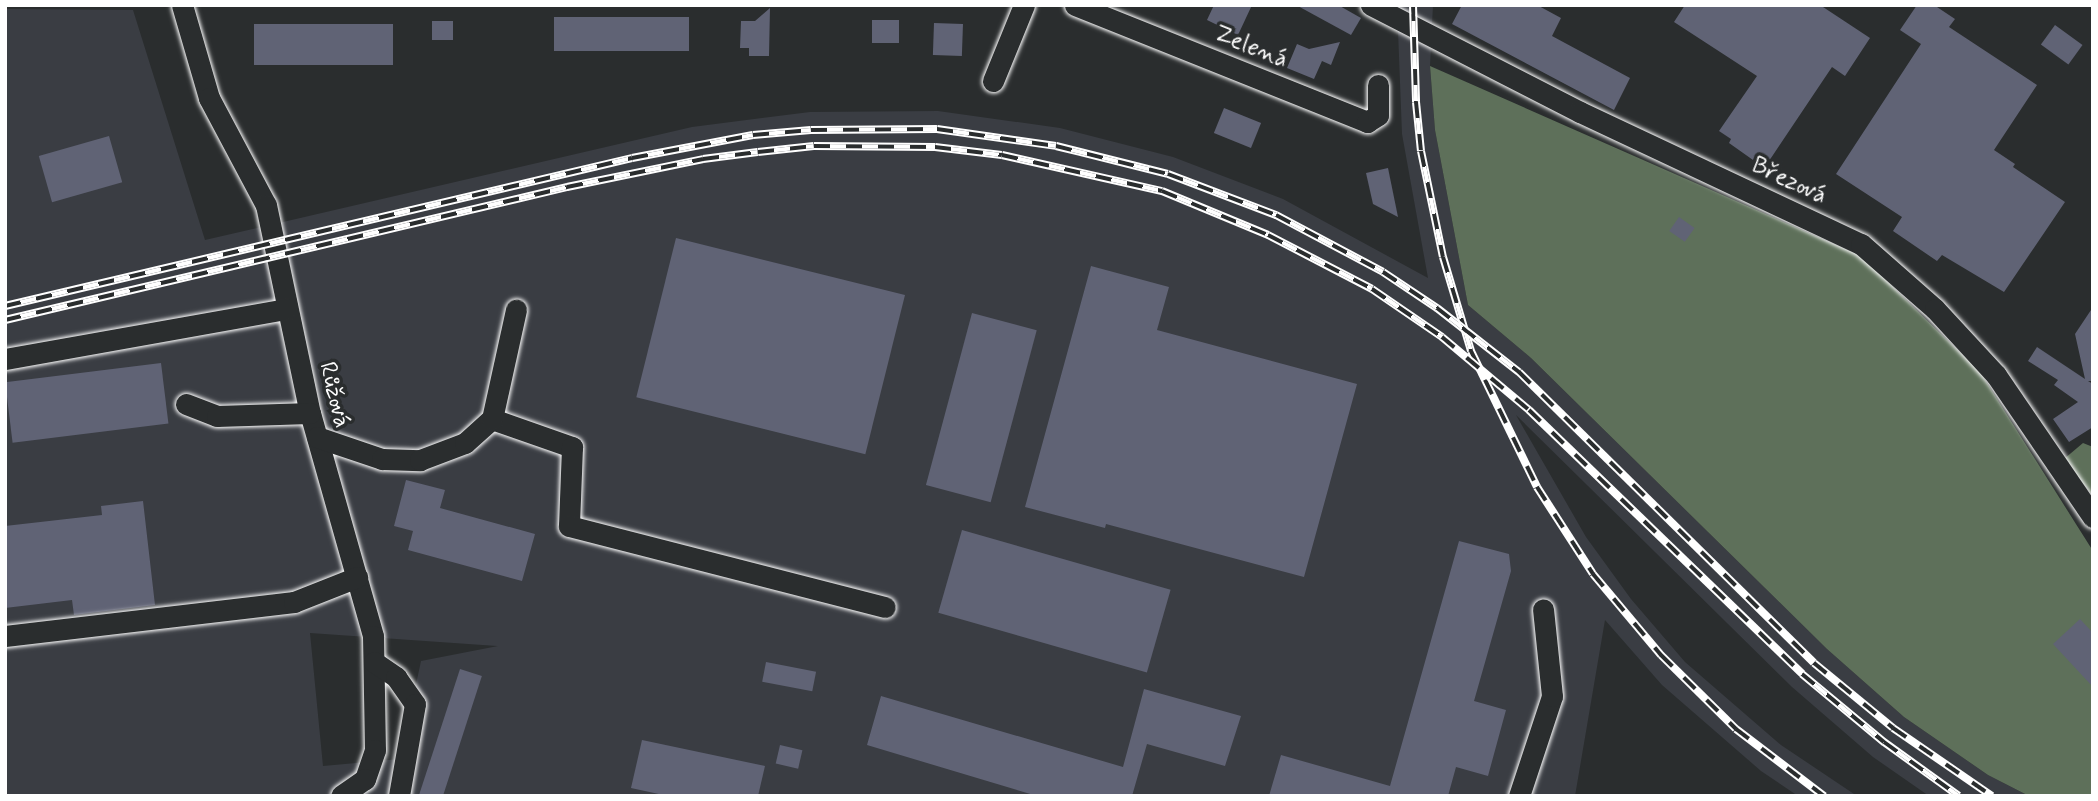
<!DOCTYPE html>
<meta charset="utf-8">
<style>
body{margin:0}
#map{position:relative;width:2098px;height:801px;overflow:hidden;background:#2a2d2e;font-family:Mynerve,sans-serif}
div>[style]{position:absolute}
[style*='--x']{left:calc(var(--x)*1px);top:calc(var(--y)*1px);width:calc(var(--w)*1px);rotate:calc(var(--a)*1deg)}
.built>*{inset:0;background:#3a3d43}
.green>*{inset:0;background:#5e705a}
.building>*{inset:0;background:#606375;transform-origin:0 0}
.roads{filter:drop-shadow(0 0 2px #fff) drop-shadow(0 0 2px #fff)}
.minor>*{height:21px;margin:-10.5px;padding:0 10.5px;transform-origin:10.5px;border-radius:10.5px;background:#2a2d2e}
.rail>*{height:8px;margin-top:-4px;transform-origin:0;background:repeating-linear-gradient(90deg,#2a2d2e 0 16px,#fff 0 32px);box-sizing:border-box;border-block:2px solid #fff}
span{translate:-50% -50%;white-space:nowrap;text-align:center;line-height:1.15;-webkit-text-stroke:7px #2a2d2e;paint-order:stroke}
.street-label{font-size:24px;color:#fff}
.frame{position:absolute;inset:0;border:7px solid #fff;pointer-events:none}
</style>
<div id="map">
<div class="built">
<div style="clip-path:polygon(evenodd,1397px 5px,1433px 5px,1430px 66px,1435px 130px,1468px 305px,1531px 358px,1827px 649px,1904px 717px,1988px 775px,2029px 796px,1929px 796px,1873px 757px,1792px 687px,1516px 415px,1586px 537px,1631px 599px,1685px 662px,1781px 745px,1857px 796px,1798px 796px,1761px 771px,1662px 685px,1605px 620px,1575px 796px,5px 796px,5px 9px,133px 10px,205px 240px,692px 127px,810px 112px,938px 111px,1060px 128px,1173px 157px,1283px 199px,1428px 278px,1402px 134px,1397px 5px,310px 633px,497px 646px,498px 646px,421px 661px,400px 759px,323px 766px,310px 633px)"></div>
</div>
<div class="green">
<div style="clip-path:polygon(1430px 66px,1861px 256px,1980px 372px,2093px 551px,2093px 796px,2029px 796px,1988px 775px,1904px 717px,1827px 649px,1531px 358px,1468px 305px,1435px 130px)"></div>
<div style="clip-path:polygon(2083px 443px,2093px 447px,2093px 496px,2064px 459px)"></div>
</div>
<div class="building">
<div style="clip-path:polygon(1214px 5px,1252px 5px,1238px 35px,1207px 20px)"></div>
<div style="clip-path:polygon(1296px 5px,1338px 5px,1361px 18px,1351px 35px)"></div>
<div style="clip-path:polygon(1462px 5px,1537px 5px,1561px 18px,1552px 36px,1630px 78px,1614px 110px,1452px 24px)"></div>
<div style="clip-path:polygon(1685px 5px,1820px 5px,1870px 38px,1845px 76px,1832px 67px,1767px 164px,1756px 156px,1753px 160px,1729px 143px,1731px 139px,1719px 131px,1757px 76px,1674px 22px)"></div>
<div style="clip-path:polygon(1917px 5px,1934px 5px,1955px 19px,1949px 27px,2037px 85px,1994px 150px,2015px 164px,2013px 167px,2065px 202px,2004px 292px,1942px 255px,1937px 261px,1893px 231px,1902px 217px,1836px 174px,1921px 44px,1900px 30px)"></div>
<div style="clip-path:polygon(770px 8px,769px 56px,749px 56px,749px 48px,740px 48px,741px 21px,755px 21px)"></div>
<div style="left:554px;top:17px;width:135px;height:34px"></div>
<div style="left:872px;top:20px;width:27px;height:23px"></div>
<div style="left:432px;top:21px;width:21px;height:19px"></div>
<div style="left:934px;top:23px;width:29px;height:32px;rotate:2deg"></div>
<div style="left:393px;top:24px;width:41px;height:139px;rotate:90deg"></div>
<div style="left:2055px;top:25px;width:34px;height:24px;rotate:36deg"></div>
<div style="clip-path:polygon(1340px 42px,1331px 65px,1322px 61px,1314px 79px,1287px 68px,1297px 44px,1309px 49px)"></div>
<div style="left:1224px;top:108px;width:40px;height:27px;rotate:22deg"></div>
<div style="left:109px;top:136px;width:48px;height:73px;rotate:74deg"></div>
<div style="clip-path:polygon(1388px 168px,1398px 217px,1373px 204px,1366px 173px)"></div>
<div style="left:1679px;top:217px;width:19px;height:17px;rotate:35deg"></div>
<div style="left:676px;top:238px;width:236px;height:164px;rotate:14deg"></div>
<div style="clip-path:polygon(1091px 266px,1169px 287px,1157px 330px,1357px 384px,1304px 577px,1106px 524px,1105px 528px,1025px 507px)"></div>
<div style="clip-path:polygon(2093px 307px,2093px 381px,2088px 381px,2093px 384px,2093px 427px,2069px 442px,2053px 419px,2078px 402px,2054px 385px,2058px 380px,2028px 361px,2037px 347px,2085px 379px,2075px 334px)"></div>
<div style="left:972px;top:313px;width:67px;height:178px;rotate:15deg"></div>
<div style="left:161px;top:363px;width:61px;height:157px;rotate:83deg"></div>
<div style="clip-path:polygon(406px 480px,445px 490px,440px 508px,535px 534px,522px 581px,408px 550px,413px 531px,394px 526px)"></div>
<div style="clip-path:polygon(143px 501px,155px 605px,74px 615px,72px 600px,5px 608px,5px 526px,102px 515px,101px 506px)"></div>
<div style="left:962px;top:530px;width:217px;height:86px;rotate:16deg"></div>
<div style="clip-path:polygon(1459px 541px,1509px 554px,1511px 571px,1474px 701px,1506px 710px,1488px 776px,1456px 767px,1448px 796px,1269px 796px,1281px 755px,1390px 786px)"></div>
<div style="clip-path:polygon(2080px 619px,2093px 633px,2093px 687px,2053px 644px)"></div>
<div style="left:766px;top:662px;width:51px;height:20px;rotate:11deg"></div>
<div style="left:460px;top:669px;width:23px;height:132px;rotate:18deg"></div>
<div style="clip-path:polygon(1144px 689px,1241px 716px,1225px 766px,1147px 744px,1132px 796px,1037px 796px,867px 745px,881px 696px,1123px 767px)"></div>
<div style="clip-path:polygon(642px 740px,765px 766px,758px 796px,668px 796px,631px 788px)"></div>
<div style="left:780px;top:745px;width:23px;height:19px;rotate:13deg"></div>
</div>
<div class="roads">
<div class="minor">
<div style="--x:182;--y:5;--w:97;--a:73.8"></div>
<div style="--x:209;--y:98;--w:121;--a:62"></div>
<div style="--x:266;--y:205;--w:213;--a:78.1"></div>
<div style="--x:310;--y:413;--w:232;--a:74.2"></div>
<div style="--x:373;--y:636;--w:114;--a:89"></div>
<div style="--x:375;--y:750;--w:31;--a:109"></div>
<div style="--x:365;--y:779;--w:29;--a:145"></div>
<div style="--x:1075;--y:5;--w:315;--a:21.8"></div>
<div style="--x:1367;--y:122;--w:13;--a:-32"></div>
<div style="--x:1378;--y:115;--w:30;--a:-90"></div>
<div style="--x:1371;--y:5;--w:235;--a:27.1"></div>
<div style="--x:1580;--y:112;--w:310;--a:25.2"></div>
<div style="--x:1861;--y:244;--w:98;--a:41.3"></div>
<div style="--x:1935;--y:309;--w:90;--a:47.3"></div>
<div style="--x:1996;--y:375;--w:172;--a:55.7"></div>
<div style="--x:993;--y:81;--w:82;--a:-67.8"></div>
<div style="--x:5;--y:359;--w:286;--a:-10.1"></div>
<div style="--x:186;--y:404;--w:33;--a:21"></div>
<div style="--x:217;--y:416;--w:93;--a:-1.8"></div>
<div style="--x:492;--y:419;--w:85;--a:19.3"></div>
<div style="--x:572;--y:447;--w:79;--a:92.2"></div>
<div style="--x:569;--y:526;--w:326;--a:14.4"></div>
<div style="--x:317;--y:437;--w:69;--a:18.7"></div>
<div style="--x:382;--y:459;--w:38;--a:2"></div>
<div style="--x:420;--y:460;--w:48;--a:-20.7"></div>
<div style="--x:465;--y:443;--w:36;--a:-42"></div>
<div style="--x:492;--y:419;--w:112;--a:-77.6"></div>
<div style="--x:5;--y:636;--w:291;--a:-6.7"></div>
<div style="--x:294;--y:602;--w:68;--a:-21.6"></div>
<div style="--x:374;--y:662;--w:27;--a:34"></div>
<div style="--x:396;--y:677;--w:33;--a:55"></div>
<div style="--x:415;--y:704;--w:93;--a:99.9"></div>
<div style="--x:1519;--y:796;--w:105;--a:-71.7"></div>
<div style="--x:1552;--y:696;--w:87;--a:-95.9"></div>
</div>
</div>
<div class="rail">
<div style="--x:1413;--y:5;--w:97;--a:88.2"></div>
<div style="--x:1416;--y:102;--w:49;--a:84.2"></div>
<div style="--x:1421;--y:151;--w:108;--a:78.3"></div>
<div style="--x:1443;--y:257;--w:98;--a:73.4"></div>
<div style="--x:1471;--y:351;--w:151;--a:64.1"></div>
<div style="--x:1537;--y:487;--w:103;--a:57.2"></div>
<div style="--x:1593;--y:574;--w:106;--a:50"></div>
<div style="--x:1661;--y:655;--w:105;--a:44.6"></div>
<div style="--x:1736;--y:729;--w:111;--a:37.3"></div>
<div style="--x:5;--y:306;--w:644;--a:-13.28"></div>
<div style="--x:632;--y:158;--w:123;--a:-10.8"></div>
<div style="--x:753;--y:135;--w:58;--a:-4.9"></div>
<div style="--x:811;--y:130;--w:126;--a:-0.5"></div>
<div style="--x:937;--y:129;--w:120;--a:8.1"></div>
<div style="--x:1056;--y:146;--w:115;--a:14"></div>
<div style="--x:1168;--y:174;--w:116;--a:20.8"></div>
<div style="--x:1276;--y:215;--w:121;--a:28"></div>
<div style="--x:1383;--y:272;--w:65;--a:33.7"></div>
<div style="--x:1437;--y:308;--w:104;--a:38"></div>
<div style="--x:1519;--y:372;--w:414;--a:44.6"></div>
<div style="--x:1814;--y:663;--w:102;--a:39.4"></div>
<div style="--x:1893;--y:728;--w:120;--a:34.5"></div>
<div style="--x:5;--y:320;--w:578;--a:-13.31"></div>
<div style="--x:567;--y:187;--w:139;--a:-11.6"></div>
<div style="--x:703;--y:159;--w:55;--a:-7.3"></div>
<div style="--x:758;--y:152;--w:56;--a:-6.1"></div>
<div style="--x:814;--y:146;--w:121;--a:0.5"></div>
<div style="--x:935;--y:147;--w:67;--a:6.8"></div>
<div style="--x:1002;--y:155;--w:164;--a:12.7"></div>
<div style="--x:1162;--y:191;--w:115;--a:22.5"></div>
<div style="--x:1268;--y:235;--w:117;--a:27.4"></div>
<div style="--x:1372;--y:289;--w:85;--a:34.4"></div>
<div style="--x:1442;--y:337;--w:114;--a:40"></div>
<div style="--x:1529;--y:410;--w:380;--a:44"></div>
<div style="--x:1802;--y:674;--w:107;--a:39.7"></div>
<div style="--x:1884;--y:742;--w:92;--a:35.8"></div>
</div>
<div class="street-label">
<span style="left:1251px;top:47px;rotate:22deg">Zelená</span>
<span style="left:1789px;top:181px;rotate:25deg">Březová</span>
<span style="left:334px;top:395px;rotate:76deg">Růžová</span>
</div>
<div class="frame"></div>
</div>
